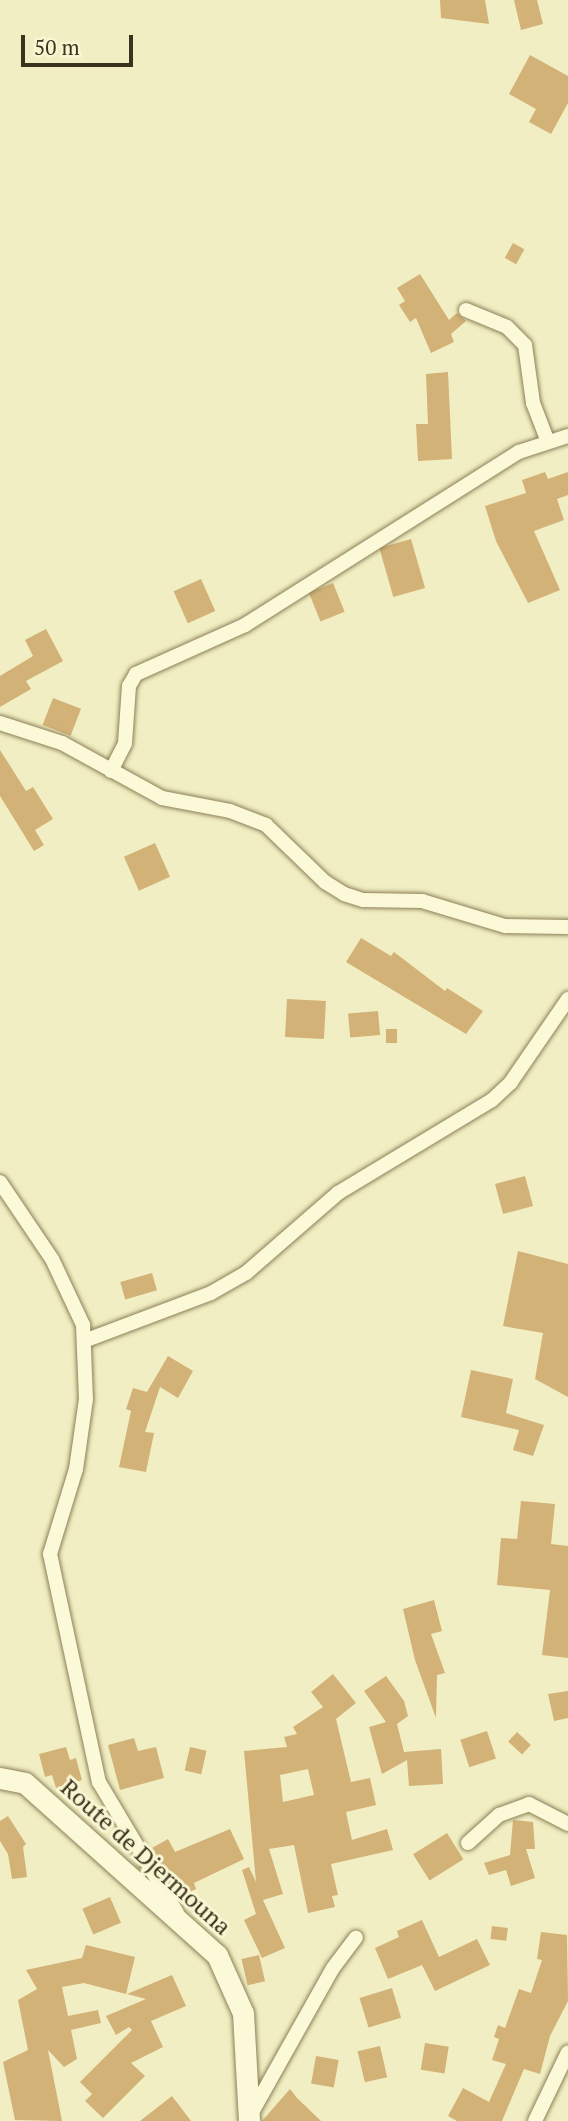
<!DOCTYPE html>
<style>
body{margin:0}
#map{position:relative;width:568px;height:2121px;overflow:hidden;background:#f1eec3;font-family:"PT Serif",serif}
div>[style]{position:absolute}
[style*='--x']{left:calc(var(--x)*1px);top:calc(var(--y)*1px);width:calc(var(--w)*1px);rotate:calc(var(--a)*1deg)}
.building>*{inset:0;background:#d2b276;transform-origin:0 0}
.roads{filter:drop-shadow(0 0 2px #8d8058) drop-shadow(0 0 2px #8d8058)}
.street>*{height:14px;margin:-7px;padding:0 7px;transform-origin:7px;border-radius:7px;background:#fbf9d7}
.secondary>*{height:21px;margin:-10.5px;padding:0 10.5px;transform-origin:10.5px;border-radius:10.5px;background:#fbf9d7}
span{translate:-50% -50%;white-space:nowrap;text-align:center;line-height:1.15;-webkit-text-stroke:6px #f8f6d3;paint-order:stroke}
.street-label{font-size:24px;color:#3c331d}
.scale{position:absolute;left:21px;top:35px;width:112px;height:32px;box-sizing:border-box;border:4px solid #3c331d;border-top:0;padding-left:9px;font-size:21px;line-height:24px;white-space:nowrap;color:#3c331d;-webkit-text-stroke:5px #f8f6d3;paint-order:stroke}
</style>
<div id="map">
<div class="building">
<div style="clip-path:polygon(440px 0,485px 0,489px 24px,441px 18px)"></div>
<div style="clip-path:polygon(514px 0,537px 0,543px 24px,521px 30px)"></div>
<div style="clip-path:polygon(530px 55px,568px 76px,568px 103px,551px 134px,529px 122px,536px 109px,509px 94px)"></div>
<div style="left:513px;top:243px;width:13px;height:17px;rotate:29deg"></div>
<div style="clip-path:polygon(420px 274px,449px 320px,457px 313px,466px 321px,451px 334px,454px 342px,431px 353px,416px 318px,410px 322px,399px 305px,405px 301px,397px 288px)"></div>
<div style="clip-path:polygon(448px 372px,452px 459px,418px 461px,416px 424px,428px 424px,426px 374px)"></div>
<div style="clip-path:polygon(545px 472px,548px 479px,568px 472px,568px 495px,557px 499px,564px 520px,534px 531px,560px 590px,528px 603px,496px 541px,485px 506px,526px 493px,522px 480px)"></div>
<div style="left:411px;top:539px;width:51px;height:33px;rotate:74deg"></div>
<div style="left:201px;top:579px;width:35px;height:30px;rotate:66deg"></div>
<div style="left:333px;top:583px;width:31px;height:26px;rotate:68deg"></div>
<div style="clip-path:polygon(46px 629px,63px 661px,26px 681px,31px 689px,0 707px,0 676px,33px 656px,25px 640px)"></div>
<div style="left:53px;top:698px;width:30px;height:29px;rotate:21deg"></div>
<div style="clip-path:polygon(0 750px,26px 791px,33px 787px,53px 819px,35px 830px,44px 845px,34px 851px,0 796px)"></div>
<div style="left:155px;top:843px;width:37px;height:34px;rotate:66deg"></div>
<div style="clip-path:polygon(361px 938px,391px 956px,394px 952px,445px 991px,447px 988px,483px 1011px,466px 1034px,346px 962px)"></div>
<div style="left:287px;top:999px;width:39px;height:38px;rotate:3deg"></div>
<div style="left:378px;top:1011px;width:24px;height:30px;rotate:85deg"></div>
<div style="left:386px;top:1029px;width:11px;height:14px"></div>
<div style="left:525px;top:1176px;width:31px;height:31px;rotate:75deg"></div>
<div style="clip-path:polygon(518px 1251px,568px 1264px,568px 1397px,535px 1379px,543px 1333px,503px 1326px)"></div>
<div style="left:152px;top:1273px;width:18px;height:33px;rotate:74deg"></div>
<div style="clip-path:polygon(168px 1356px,193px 1371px,178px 1398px,160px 1387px,145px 1432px,154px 1433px,146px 1472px,119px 1467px,131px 1411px,126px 1409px,133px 1388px,147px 1392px)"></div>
<div style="clip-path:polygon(471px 1370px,513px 1379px,506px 1413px,544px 1425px,533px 1456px,513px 1450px,519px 1430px,461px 1417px)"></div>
<div style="clip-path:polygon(521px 1501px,555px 1504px,551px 1544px,568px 1546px,568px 1658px,542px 1655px,550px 1590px,497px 1585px,501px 1538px,517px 1539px)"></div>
<div style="clip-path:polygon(434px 1600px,442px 1631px,431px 1634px,445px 1673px,437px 1675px,436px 1718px,415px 1660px,403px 1609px)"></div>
<div style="clip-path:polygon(evenodd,333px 1674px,356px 1703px,336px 1719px,351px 1782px,370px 1778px,376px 1805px,346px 1812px,352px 1840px,387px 1829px,393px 1850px,331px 1864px,338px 1895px,332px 1896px,335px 1907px,308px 1913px,294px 1845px,269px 1849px,283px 1894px,263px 1900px,285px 1948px,262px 1958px,244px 1920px,256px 1914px,242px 1870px,249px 1867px,256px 1882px,244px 1751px,287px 1747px,284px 1737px,297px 1734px,293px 1727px,323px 1707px,311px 1692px,333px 1674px,308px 1769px,314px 1795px,283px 1802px,280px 1775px,308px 1769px)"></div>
<div style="clip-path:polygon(386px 1676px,404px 1701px,408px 1716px,397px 1724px,404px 1752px,441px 1749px,443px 1784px,409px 1786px,407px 1760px,382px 1774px,369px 1727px,386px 1722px,364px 1691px)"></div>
<div style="clip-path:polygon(568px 1691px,568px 1718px,554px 1721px,548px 1694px)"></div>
<div style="left:487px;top:1731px;width:29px;height:28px;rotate:72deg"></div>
<div style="left:517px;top:1732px;width:19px;height:13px;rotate:43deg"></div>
<div style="clip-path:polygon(134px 1738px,138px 1751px,156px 1747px,164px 1778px,120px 1790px,108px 1745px)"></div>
<div style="clip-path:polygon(66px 1747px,70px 1760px,76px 1758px,82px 1780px,56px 1788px,52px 1775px,45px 1777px,39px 1754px)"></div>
<div style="left:190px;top:1747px;width:17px;height:24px;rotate:13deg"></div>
<div style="clip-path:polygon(8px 1816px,26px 1844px,23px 1847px,27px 1877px,12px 1879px,8px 1854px,0 1841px,0 1821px)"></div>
<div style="clip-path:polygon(513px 1820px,533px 1822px,535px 1849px,526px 1849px,535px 1878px,511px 1886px,506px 1870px,489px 1875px,484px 1863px,510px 1855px)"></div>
<div style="clip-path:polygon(230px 1829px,244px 1859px,194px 1883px,196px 1889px,183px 1895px,177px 1881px,171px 1884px,152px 1848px,168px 1839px,175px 1852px)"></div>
<div style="left:447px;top:1833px;width:31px;height:40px;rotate:58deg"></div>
<div style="left:110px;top:1897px;width:28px;height:30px;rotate:67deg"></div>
<div style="clip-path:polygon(422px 1920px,439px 1957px,477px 1939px,490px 1965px,435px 1991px,422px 1965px,388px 1979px,375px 1948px,399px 1937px,397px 1931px)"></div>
<div style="left:492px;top:1926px;width:16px;height:13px;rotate:7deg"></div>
<div style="clip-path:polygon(541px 1932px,567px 1935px,568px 2001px,550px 2036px,540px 2074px,524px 2069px,502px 2121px,457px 2121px,448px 2116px,463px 2088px,489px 2102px,506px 2064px,492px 2060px,499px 2039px,494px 2037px,498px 2025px,505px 2028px,519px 1989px,531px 1993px,542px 1960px,537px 1959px)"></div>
<div style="clip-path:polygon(86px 1945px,135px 1957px,126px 1994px,84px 1983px,62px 1987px,68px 2016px,98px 2010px,101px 2023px,71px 2030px,77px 2059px,64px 2067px,48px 2050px,62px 2121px,15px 2120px,3px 2062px,28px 2050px,18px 2000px,37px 1989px,26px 1970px,82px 1958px)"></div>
<div style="left:259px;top:1955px;width:27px;height:18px;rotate:77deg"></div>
<div style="clip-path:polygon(172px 1975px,186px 2006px,151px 2021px,163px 2047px,131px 2063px,145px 2076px,103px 2118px,85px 2101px,92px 2094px,80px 2082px,132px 2030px,129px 2027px,116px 2035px,106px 2016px,146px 1999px,127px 1994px)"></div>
<div style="left:392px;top:1988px;width:31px;height:34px;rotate:73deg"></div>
<div style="left:425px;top:2043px;width:24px;height:27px;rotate:9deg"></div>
<div style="left:380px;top:2046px;width:32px;height:23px;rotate:77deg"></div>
<div style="left:316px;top:2056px;width:23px;height:28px;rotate:10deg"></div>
<div style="clip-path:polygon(290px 2089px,297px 2098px,321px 2121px,262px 2121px)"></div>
<div style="clip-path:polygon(172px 2096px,191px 2121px,140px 2121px)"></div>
</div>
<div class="roads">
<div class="street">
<div style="--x:466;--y:310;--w:44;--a:22.5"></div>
<div style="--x:507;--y:327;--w:25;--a:45"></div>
<div style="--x:525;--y:345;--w:59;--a:82.1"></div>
<div style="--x:533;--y:403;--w:40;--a:69"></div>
<div style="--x:0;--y:723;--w:65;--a:17.9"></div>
<div style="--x:62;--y:743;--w:114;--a:28.8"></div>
<div style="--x:162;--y:798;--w:69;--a:10.8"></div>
<div style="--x:230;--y:811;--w:39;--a:21"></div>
<div style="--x:266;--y:825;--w:82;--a:44"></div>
<div style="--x:325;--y:882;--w:22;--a:32"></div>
<div style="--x:344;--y:894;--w:20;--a:18"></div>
<div style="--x:363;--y:900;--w:59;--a:1"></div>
<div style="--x:422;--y:901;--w:87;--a:16.8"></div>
<div style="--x:505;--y:926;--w:63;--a:0.9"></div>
<div style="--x:111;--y:771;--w:31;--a:-63"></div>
<div style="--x:125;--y:743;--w:57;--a:-86"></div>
<div style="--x:129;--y:686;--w:14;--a:-60"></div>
<div style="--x:136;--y:674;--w:120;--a:-24.2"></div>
<div style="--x:245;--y:625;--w:324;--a:-32.3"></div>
<div style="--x:519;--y:452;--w:52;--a:-18.1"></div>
<div style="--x:0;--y:1182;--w:93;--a:56"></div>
<div style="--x:52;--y:1259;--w:73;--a:64.8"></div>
<div style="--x:83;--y:1325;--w:74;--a:87.7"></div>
<div style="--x:86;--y:1399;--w:71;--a:98.1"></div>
<div style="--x:76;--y:1469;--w:89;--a:107"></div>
<div style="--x:50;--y:1554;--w:233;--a:77.9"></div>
<div style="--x:99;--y:1782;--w:152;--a:59.2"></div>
<div style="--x:84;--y:1341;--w:136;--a:-20.7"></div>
<div style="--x:211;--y:1293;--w:40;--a:-29.7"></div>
<div style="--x:246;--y:1273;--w:122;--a:-41"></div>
<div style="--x:338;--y:1193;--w:180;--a:-31.1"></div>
<div style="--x:492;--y:1100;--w:26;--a:-43"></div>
<div style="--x:511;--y:1082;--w:101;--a:-55.5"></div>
<div style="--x:468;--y:1843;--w:42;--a:-42.1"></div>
<div style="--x:499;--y:1815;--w:32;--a:-20"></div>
<div style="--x:529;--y:1804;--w:44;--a:27.1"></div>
<div style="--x:251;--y:2114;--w:167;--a:-60.7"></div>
<div style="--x:333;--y:1968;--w:38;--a:-53"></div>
<div style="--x:535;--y:2121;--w:76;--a:-64.4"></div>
</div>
<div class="secondary">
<div style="--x:0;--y:1778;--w:25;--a:11"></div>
<div style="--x:25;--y:1783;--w:258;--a:41.9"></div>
<div style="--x:217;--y:1955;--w:64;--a:65.9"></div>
<div style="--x:243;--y:2013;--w:108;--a:86.8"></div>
</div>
</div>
<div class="street-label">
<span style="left:146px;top:1857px;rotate:42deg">Route de Djermouna</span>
</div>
<div class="scale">50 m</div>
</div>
